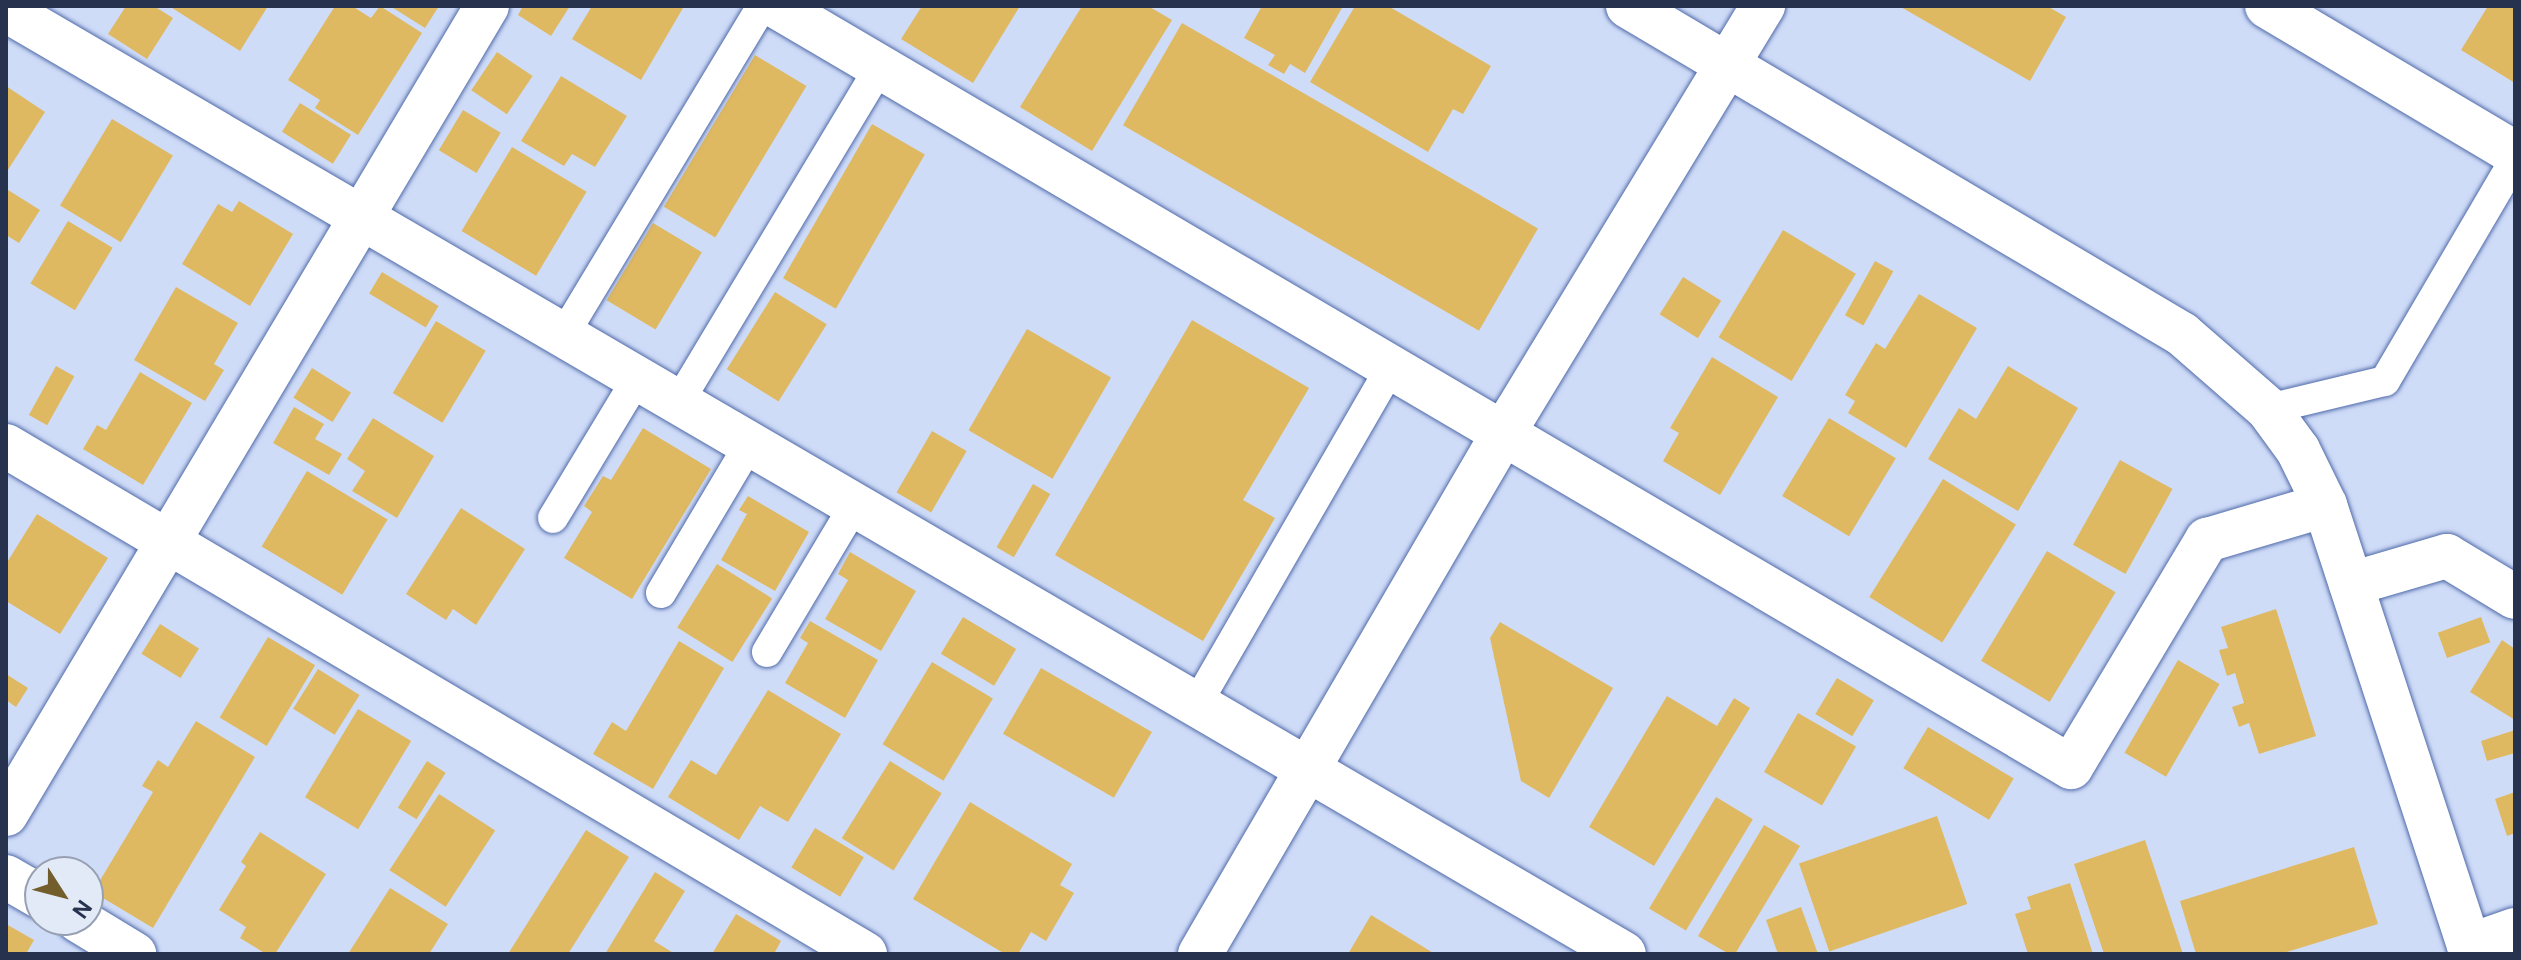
<!DOCTYPE html>
<style>
body{margin:0}
#map{position:relative;width:2521px;height:960px;overflow:hidden;background:#cfdcf8;font-family:"DM Sans",sans-serif}
div>[style]{position:absolute}
[style*='--x']{left:calc(var(--x)*1px);top:calc(var(--y)*1px);width:calc(var(--w)*1px);rotate:calc(var(--a)*1deg)}
.building>*{inset:0;background:#dfb961;transform-origin:0 0}
.roads{filter:drop-shadow(0 0 2px #506aa9) drop-shadow(0 0 2px #506aa9)}
.service>*{height:30px;margin:-15px;padding:0 15px;transform-origin:15px;border-radius:15px;background:#fff}
.minor>*{height:44px;margin:-22px;padding:0 22px;transform-origin:22px;border-radius:22px;background:#fff}
.tertiary>*{height:44px;margin:-22px;padding:0 22px;transform-origin:22px;border-radius:22px;background:#fff}
span{translate:-50% -50%;white-space:nowrap;text-align:center;line-height:1.15;-webkit-text-stroke:6px #e2e9f7;paint-order:stroke}
.frame{position:absolute;inset:0;border:8px solid #27334e;pointer-events:none}
.north{position:absolute;left:24px;top:856px;width:80px;height:80px;box-sizing:border-box;background:#e2e9f7;border:2px solid #97a0b3;border-radius:50%;rotate:126deg;font-size:22px;font-weight:700;line-height:32px;text-align:center;color:#27334e}
.north::after{content:'';display:block;margin:auto;width:28px;height:36px;background:#725d2c;clip-path:polygon(50% 0,100% 100%,50% 72%,0 100%)}
</style>
<div id="map">
<div class="building">
<div style="clip-path:polygon(126px 6px,154px 6px,173px 18px,147px 59px,108px 34px)"></div>
<div style="clip-path:polygon(169px 6px,268px 6px,240px 51px)"></div>
<div style="clip-path:polygon(335px 6px,352px 6px,371px 18px,380px 6px,422px 33px,358px 135px,315px 108px,320px 100px,288px 80px)"></div>
<div style="clip-path:polygon(390px 6px,439px 6px,425px 28px)"></div>
<div style="clip-path:polygon(523px 6px,570px 6px,551px 36px,518px 15px)"></div>
<div style="clip-path:polygon(592px 6px,680px 6px,683px 8px,641px 80px,572px 39px)"></div>
<div style="clip-path:polygon(922px 6px,1020px 6px,973px 83px,901px 39px)"></div>
<div style="clip-path:polygon(1082px 6px,1148px 6px,1172px 20px,1092px 151px,1020px 107px)"></div>
<div style="clip-path:polygon(1262px 6px,1343px 6px,1305px 73px,1290px 64px,1284px 74px,1268px 65px,1275px 55px,1244px 38px)"></div>
<div style="clip-path:polygon(1355px 6px,1388px 6px,1491px 66px,1463px 114px,1453px 109px,1428px 152px,1310px 82px)"></div>
<div style="clip-path:polygon(1899px 6px,2047px 6px,2066px 17px,2030px 81px)"></div>
<div style="clip-path:polygon(2488px 6px,2515px 6px,2515px 83px,2461px 50px)"></div>
<div style="left:1182px;top:23px;width:411px;height:118px;rotate:30deg"></div>
<div style="left:497px;top:52px;width:43px;height:46px;rotate:34deg"></div>
<div style="left:755px;top:55px;width:60px;height:177px;rotate:31deg"></div>
<div style="clip-path:polygon(561px 76px,627px 116px,595px 167px,572px 154px,564px 166px,521px 141px)"></div>
<div style="clip-path:polygon(6px 86px,45px 112px,6px 173px)"></div>
<div style="left:300px;top:103px;width:60px;height:34px;rotate:32deg"></div>
<div style="left:463px;top:110px;width:44px;height:47px;rotate:31deg"></div>
<div style="left:112px;top:119px;width:71px;height:101px;rotate:31deg"></div>
<div style="left:872px;top:124px;width:61px;height:178px;rotate:30deg"></div>
<div style="left:512px;top:147px;width:87px;height:98px;rotate:31deg"></div>
<div style="clip-path:polygon(8px 190px,40px 210px,19px 243px,6px 235px)"></div>
<div style="clip-path:polygon(239px 201px,293px 234px,250px 306px,182px 264px,218px 204px,232px 212px)"></div>
<div style="left:68px;top:221px;width:52px;height:73px;rotate:31deg"></div>
<div style="left:653px;top:223px;width:57px;height:90px;rotate:31deg"></div>
<div style="left:1783px;top:230px;width:85px;height:125px;rotate:31deg"></div>
<div style="left:1875px;top:261px;width:21px;height:62px;rotate:29deg"></div>
<div style="left:382px;top:272px;width:66px;height:25px;rotate:31deg"></div>
<div style="left:1683px;top:277px;width:45px;height:44px;rotate:32deg"></div>
<div style="clip-path:polygon(176px 287px,238px 323px,214px 364px,224px 370px,205px 401px,134px 360px)"></div>
<div style="left:775px;top:292px;width:61px;height:91px;rotate:32deg"></div>
<div style="clip-path:polygon(1919px 294px,1977px 328px,1906px 448px,1848px 413px,1855px 401px,1845px 395px,1876px 343px,1885px 349px)"></div>
<div style="clip-path:polygon(1192px 320px,1309px 388px,1243px 500px,1275px 518px,1203px 641px,1055px 555px)"></div>
<div style="left:436px;top:321px;width:58px;height:84px;rotate:31deg"></div>
<div style="left:1027px;top:329px;width:97px;height:117px;rotate:30deg"></div>
<div style="clip-path:polygon(1712px 357px,1778px 397px,1720px 495px,1663px 461px,1679px 433px,1670px 428px)"></div>
<div style="left:56px;top:366px;width:21px;height:56px;rotate:29deg"></div>
<div style="clip-path:polygon(2008px 366px,2078px 408px,2018px 511px,1928px 459px,1959px 408px,1976px 419px)"></div>
<div style="left:312px;top:368px;width:46px;height:35px;rotate:32deg"></div>
<div style="clip-path:polygon(140px 372px,192px 403px,143px 485px,83px 449px,97px 425px,106px 430px)"></div>
<div style="clip-path:polygon(294px 407px,324px 424px,315px 439px,342px 454px,329px 475px,273px 443px)"></div>
<div style="clip-path:polygon(373px 418px,434px 456px,397px 518px,352px 491px,365px 471px,347px 459px)"></div>
<div style="left:1829px;top:418px;width:78px;height:91px;rotate:31deg"></div>
<div style="clip-path:polygon(643px 428px,711px 469px,632px 599px,564px 558px,592px 512px,584px 506px,603px 476px,611px 480px)"></div>
<div style="left:932px;top:431px;width:40px;height:71px;rotate:30deg"></div>
<div style="left:2120px;top:460px;width:60px;height:97px;rotate:29deg"></div>
<div style="left:307px;top:471px;width:94px;height:88px;rotate:31deg"></div>
<div style="left:1943px;top:479px;width:86px;height:139px;rotate:32deg"></div>
<div style="left:1033px;top:484px;width:20px;height:73px;rotate:30deg"></div>
<div style="clip-path:polygon(748px 496px,809px 532px,775px 591px,721px 560px,747px 514px,739px 510px)"></div>
<div style="clip-path:polygon(461px 508px,525px 549px,476px 625px,453px 609px,446px 620px,406px 594px)"></div>
<div style="clip-path:polygon(37px 514px,108px 558px,60px 634px,6px 601px,6px 564px)"></div>
<div style="left:2047px;top:551px;width:80px;height:128px;rotate:31deg"></div>
<div style="clip-path:polygon(850px 552px,916px 591px,881px 651px,825px 619px,848px 580px,838px 574px)"></div>
<div style="left:717px;top:564px;width:65px;height:75px;rotate:32deg"></div>
<div style="clip-path:polygon(2276px 609px,2316px 736px,2259px 754px,2249px 723px,2239px 727px,2232px 707px,2244px 703px,2235px 673px,2227px 676px,2219px 650px,2228px 648px,2221px 627px)"></div>
<div style="left:963px;top:617px;width:62px;height:43px;rotate:31deg"></div>
<div style="left:2481px;top:617px;width:27px;height:46px;rotate:70deg"></div>
<div style="clip-path:polygon(810px 621px,878px 660px,845px 718px,785px 683px,808px 643px,800px 638px)"></div>
<div style="clip-path:polygon(1500px 622px,1613px 688px,1549px 798px,1521px 781px,1490px 638px)"></div>
<div style="left:160px;top:624px;width:46px;height:35px;rotate:32deg"></div>
<div style="left:268px;top:637px;width:55px;height:94px;rotate:31deg"></div>
<div style="clip-path:polygon(2502px 640px,2515px 649px,2515px 720px,2470px 692px)"></div>
<div style="clip-path:polygon(679px 641px,724px 668px,653px 789px,593px 754px,612px 722px,626px 731px)"></div>
<div style="left:2178px;top:660px;width:48px;height:107px;rotate:30deg"></div>
<div style="left:932px;top:662px;width:71px;height:96px;rotate:31deg"></div>
<div style="left:1041px;top:668px;width:128px;height:76px;rotate:30deg"></div>
<div style="left:318px;top:669px;width:49px;height:47px;rotate:32deg"></div>
<div style="clip-path:polygon(6px 674px,28px 688px,16px 707px,6px 700px)"></div>
<div style="left:1837px;top:678px;width:43px;height:42px;rotate:31deg"></div>
<div style="clip-path:polygon(768px 690px,841px 734px,788px 822px,760px 806px,739px 840px,668px 797px,691px 760px,716px 775px)"></div>
<div style="clip-path:polygon(1667px 696px,1717px 726px,1734px 698px,1750px 708px,1654px 866px,1589px 827px)"></div>
<div style="left:358px;top:709px;width:62px;height:103px;rotate:31deg"></div>
<div style="left:1798px;top:713px;width:67px;height:68px;rotate:30deg"></div>
<div style="clip-path:polygon(196px 721px,255px 757px,153px 928px,93px 892px,153px 792px,142px 786px,158px 760px,168px 767px)"></div>
<div style="left:1928px;top:727px;width:100px;height:48px;rotate:31deg"></div>
<div style="clip-path:polygon(2515px 730px,2515px 753px,2487px 761px,2481px 741px)"></div>
<div style="left:427px;top:761px;width:22px;height:55px;rotate:32deg"></div>
<div style="left:890px;top:761px;width:61px;height:91px;rotate:32deg"></div>
<div style="clip-path:polygon(2515px 792px,2515px 833px,2507px 836px,2495px 799px)"></div>
<div style="left:439px;top:794px;width:67px;height:91px;rotate:33deg"></div>
<div style="left:1716px;top:797px;width:43px;height:130px;rotate:31deg"></div>
<div style="clip-path:polygon(970px 802px,1072px 864px,1060px 885px,1074px 893px,1046px 941px,1031px 932px,1018px 954px,1005px 954px,913px 899px)"></div>
<div style="left:1937px;top:816px;width:93px;height:146px;rotate:71deg"></div>
<div style="clip-path:polygon(1764px 825px,1800px 846px,1735px 954px,1729px 954px,1698px 936px)"></div>
<div style="left:815px;top:828px;width:57px;height:46px;rotate:31deg"></div>
<div style="clip-path:polygon(586px 830px,629px 857px,568px 954px,508px 954px)"></div>
<div style="clip-path:polygon(260px 832px,326px 874px,275px 954px,266px 954px,240px 938px,246px 927px,219px 910px,246px 866px,241px 862px)"></div>
<div style="clip-path:polygon(2145px 840px,2183px 954px,2104px 954px,2074px 864px)"></div>
<div style="clip-path:polygon(2354px 847px,2378px 924px,2280px 954px,2196px 954px,2180px 901px)"></div>
<div style="clip-path:polygon(655px 872px,685px 891px,654px 941px,675px 954px,605px 954px)"></div>
<div style="clip-path:polygon(2070px 883px,2093px 954px,2028px 954px,2015px 914px,2031px 909px,2027px 897px)"></div>
<div style="clip-path:polygon(390px 888px,448px 924px,429px 954px,348px 954px)"></div>
<div style="clip-path:polygon(1801px 907px,1818px 954px,1778px 954px,1766px 920px)"></div>
<div style="clip-path:polygon(736px 914px,781px 941px,774px 954px,712px 954px)"></div>
<div style="clip-path:polygon(1371px 915px,1435px 954px,1348px 954px)"></div>
<div style="clip-path:polygon(6px 924px,34px 940px,26px 954px,6px 954px)"></div>
</div>
<div class="roads">
<div class="service">
<div style="--x:563;--y:336;--w:385;--a:-58.9"></div>
<div style="--x:678;--y:403;--w:392;--a:-59"></div>
<div style="--x:2268;--y:409;--w:120;--a:-13.5"></div>
<div style="--x:2385;--y:381;--w:257;--a:-59.6"></div>
<div style="--x:553;--y:518;--w:162;--a:-58.9"></div>
<div style="--x:661;--y:593;--w:172;--a:-59.3"></div>
<div style="--x:767;--y:652;--w:170;--a:-59.2"></div>
<div style="--x:1196;--y:705;--w:392;--a:-60"></div>
</div>
<div class="minor">
<div style="--x:776;--y:6;--w:1502;--a:30.44"></div>
<div style="--x:2071;--y:767;--w:265;--a:-59.1"></div>
<div style="--x:2207;--y:540;--w:123;--a:-16.5"></div>
<div style="--x:1628;--y:6;--w:644;--a:30.63"></div>
<div style="--x:2182;--y:334;--w:114;--a:41.1"></div>
<div style="--x:2268;--y:409;--w:51;--a:53.8"></div>
<div style="--x:2298;--y:450;--w:61;--a:63.9"></div>
<div style="--x:2325;--y:505;--w:472;--a:71.9"></div>
<div style="--x:2267;--y:6;--w:288;--a:30.7"></div>
<div style="--x:6;--y:10;--w:1873;--a:30.26"></div>
<div style="--x:6;--y:446;--w:998;--a:30.6"></div>
<div style="--x:2351;--y:584;--w:100;--a:-16.3"></div>
<div style="--x:2447;--y:556;--w:79;--a:31.1"></div>
<div style="--x:6;--y:814;--w:940;--a:-59.23"></div>
<div style="--x:6;--y:877;--w:39;--a:30"></div>
<div style="--x:78;--y:920;--w:66;--a:31.3"></div>
<div style="--x:2469;--y:946;--w:49;--a:-19.2"></div>
</div>
<div class="tertiary">
<div style="--x:1200;--y:954;--w:604;--a:-59.78"></div>
<div style="--x:1504;--y:432;--w:499;--a:-58.7"></div>
</div>
</div>
<div class="frame"></div>
<div class="north">N</div>
</div>
